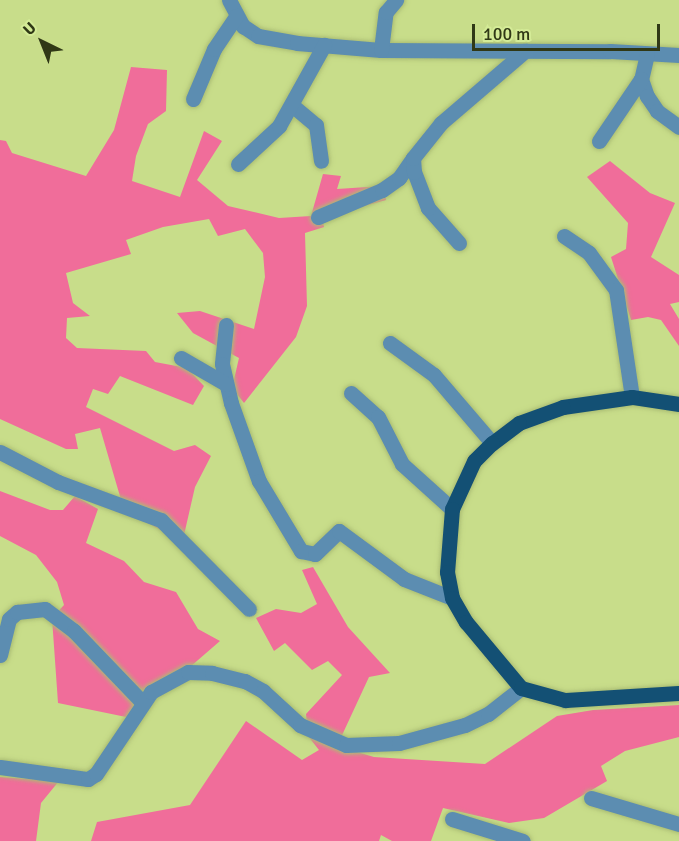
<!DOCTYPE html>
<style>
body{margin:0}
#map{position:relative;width:679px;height:841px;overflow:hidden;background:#c8dd8a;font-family:Signika,sans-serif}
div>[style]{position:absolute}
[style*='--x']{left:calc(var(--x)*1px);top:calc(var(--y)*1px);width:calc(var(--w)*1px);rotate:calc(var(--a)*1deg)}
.forest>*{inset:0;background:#f06d9a}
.roads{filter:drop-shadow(0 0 2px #aabc73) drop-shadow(0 0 2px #aabc73)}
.minor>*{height:15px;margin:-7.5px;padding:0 7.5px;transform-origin:7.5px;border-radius:7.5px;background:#5c8db1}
.major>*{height:15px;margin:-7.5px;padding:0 7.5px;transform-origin:7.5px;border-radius:7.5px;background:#135074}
span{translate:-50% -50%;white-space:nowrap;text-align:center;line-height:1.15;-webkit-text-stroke:6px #d4eb97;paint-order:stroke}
.north{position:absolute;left:12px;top:12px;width:60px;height:60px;-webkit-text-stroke:4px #d4eb97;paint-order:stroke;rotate:317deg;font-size:16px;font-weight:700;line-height:24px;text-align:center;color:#303816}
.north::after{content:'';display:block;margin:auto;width:21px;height:27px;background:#303816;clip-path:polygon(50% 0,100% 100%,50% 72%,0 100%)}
.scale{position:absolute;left:472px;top:24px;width:188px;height:27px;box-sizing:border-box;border:3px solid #303816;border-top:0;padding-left:8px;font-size:18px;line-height:21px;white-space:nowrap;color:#303816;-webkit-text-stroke:4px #d4eb97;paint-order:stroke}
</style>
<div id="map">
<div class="forest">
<div style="clip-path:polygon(131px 67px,167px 70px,166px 111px,148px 124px,136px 156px,132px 181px,180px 197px,204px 131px,222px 141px,197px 180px,228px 206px,279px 218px,311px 216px,323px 174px,341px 176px,337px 189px,383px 186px,386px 200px,322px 218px,324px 227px,305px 233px,307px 306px,296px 337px,244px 403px,232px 388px,239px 358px,193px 333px,177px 313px,200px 311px,254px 329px,265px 277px,263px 253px,245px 229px,218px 236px,209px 219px,163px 227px,126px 240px,131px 254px,66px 273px,73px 303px,90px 316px,67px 318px,66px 338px,77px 348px,146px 351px,155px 362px,187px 368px,204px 386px,193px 405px,120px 376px,108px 394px,93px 389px,86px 407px,174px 451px,195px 445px,211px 456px,195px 487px,184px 535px,173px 537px,124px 510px,100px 428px,75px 434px,78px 449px,66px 449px,0 419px,0 140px,6px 141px,12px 153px,86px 176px,114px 130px)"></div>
<div style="clip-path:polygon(610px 161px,650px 193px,675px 203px,651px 257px,679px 275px,679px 302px,670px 304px,679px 319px,679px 346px,661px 320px,648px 317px,631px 320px,611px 257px,626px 249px,628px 223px,587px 177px)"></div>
<div style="clip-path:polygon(0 491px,50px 510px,63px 510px,75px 496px,98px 509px,86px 543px,124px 561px,144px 582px,176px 592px,198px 629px,220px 641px,131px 718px,58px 703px,52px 618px,64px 605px,57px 582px,36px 555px,0 536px)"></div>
<div style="clip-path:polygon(313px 567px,348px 627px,390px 673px,369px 677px,337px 746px,374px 757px,485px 764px,557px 716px,593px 710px,679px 705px,679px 737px,625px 751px,601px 766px,607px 781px,544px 818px,509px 823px,443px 808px,431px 841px,392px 841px,381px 835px,379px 841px,91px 841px,97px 822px,190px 805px,246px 721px,302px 760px,319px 750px,308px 736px,306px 714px,342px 675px,328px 661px,312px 670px,285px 643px,274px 651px,256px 618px,276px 609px,301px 613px,317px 604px,302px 570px)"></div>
<div style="clip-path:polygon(0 777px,59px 781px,41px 803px,36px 841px,0 841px)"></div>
</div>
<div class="roads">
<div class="minor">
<div style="--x:229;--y:0;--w:30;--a:62"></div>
<div style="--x:243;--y:26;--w:18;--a:34"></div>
<div style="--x:258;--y:36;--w:40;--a:10"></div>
<div style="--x:297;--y:43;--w:84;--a:4.8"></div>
<div style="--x:381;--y:50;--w:229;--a:0.3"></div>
<div style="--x:610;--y:51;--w:69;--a:3.3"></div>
<div style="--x:381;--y:50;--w:38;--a:-83"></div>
<div style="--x:386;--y:12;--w:16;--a:-50"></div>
<div style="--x:647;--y:54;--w:26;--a:103"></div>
<div style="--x:641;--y:79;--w:18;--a:71"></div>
<div style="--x:647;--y:96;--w:18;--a:56"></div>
<div style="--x:657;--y:111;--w:27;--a:36"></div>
<div style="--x:193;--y:99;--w:54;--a:-67.2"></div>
<div style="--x:214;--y:49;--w:40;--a:-56"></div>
<div style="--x:293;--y:106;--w:30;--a:40"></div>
<div style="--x:316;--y:125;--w:36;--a:82"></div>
<div style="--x:599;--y:141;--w:75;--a:-55.9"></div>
<div style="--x:238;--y:164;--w:56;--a:-42.8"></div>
<div style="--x:279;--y:126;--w:93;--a:-60.9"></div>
<div style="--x:318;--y:217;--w:69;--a:-22.9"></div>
<div style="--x:382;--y:190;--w:21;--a:-35"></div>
<div style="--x:399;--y:178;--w:24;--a:-55"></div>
<div style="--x:564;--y:236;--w:30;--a:34"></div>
<div style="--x:589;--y:253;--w:46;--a:53.9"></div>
<div style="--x:616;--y:290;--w:108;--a:81.5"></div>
<div style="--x:459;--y:243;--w:47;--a:-131.5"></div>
<div style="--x:428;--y:208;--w:39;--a:-111"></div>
<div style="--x:414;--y:172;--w:14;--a:-94"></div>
<div style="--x:413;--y:158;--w:45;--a:-51.3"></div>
<div style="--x:441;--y:123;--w:111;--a:-40.6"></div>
<div style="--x:226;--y:325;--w:39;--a:96"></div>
<div style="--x:222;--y:364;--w:40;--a:77"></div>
<div style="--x:231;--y:403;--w:83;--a:70.3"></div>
<div style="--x:259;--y:481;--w:82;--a:59"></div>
<div style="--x:301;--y:551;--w:14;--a:12"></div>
<div style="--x:315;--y:554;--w:33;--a:-44"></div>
<div style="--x:339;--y:531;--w:81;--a:36.4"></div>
<div style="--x:404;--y:579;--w:52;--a:21.6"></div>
<div style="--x:390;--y:343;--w:54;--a:36"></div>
<div style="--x:434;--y:375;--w:89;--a:49.5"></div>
<div style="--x:181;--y:358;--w:52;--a:30"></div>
<div style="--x:351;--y:393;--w:36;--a:42"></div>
<div style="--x:378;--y:417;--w:53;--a:62.9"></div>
<div style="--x:402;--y:464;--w:67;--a:42"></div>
<div style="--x:0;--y:452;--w:65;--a:27.3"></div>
<div style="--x:58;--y:482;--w:110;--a:20.3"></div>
<div style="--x:161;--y:520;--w:125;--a:45.3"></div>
<div style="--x:0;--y:655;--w:37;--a:-76"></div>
<div style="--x:9;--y:619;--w:11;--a:-41"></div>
<div style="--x:17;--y:612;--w:28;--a:-6"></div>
<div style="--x:45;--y:609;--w:36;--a:37"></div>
<div style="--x:74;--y:631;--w:98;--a:46.2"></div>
<div style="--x:0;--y:767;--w:89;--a:7.8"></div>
<div style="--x:88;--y:779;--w:9;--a:-32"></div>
<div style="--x:96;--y:774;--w:99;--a:-56.1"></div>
<div style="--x:151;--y:692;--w:42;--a:-28.4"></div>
<div style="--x:188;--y:672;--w:24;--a:2"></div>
<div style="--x:212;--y:673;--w:34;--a:14"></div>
<div style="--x:245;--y:681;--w:21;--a:29"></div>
<div style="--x:263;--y:691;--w:50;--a:42.6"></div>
<div style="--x:300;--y:725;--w:50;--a:23.5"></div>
<div style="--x:346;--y:745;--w:53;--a:-2.2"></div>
<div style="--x:399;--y:743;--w:68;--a:-15.3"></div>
<div style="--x:465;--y:725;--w:25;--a:-26"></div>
<div style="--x:488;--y:714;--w:42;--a:-38.2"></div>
<div style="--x:591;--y:798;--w:92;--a:16.5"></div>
<div style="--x:452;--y:819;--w:74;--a:17.2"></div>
</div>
<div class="major">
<div style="--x:679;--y:404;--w:48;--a:-171.5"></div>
<div style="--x:632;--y:397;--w:70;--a:171.8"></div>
<div style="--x:563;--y:407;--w:47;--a:160"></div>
<div style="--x:519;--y:423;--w:34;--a:143"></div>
<div style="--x:492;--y:443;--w:25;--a:135"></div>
<div style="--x:474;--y:461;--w:53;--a:114.6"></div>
<div style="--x:452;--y:509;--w:63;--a:94.5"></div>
<div style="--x:447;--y:572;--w:26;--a:79"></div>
<div style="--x:452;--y:598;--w:28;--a:60"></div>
<div style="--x:466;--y:622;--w:86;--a:50.2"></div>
<div style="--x:521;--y:688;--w:46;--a:15.3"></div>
<div style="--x:565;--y:700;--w:114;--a:-3.5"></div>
</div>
</div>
<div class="north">U</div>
<div class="scale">100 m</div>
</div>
